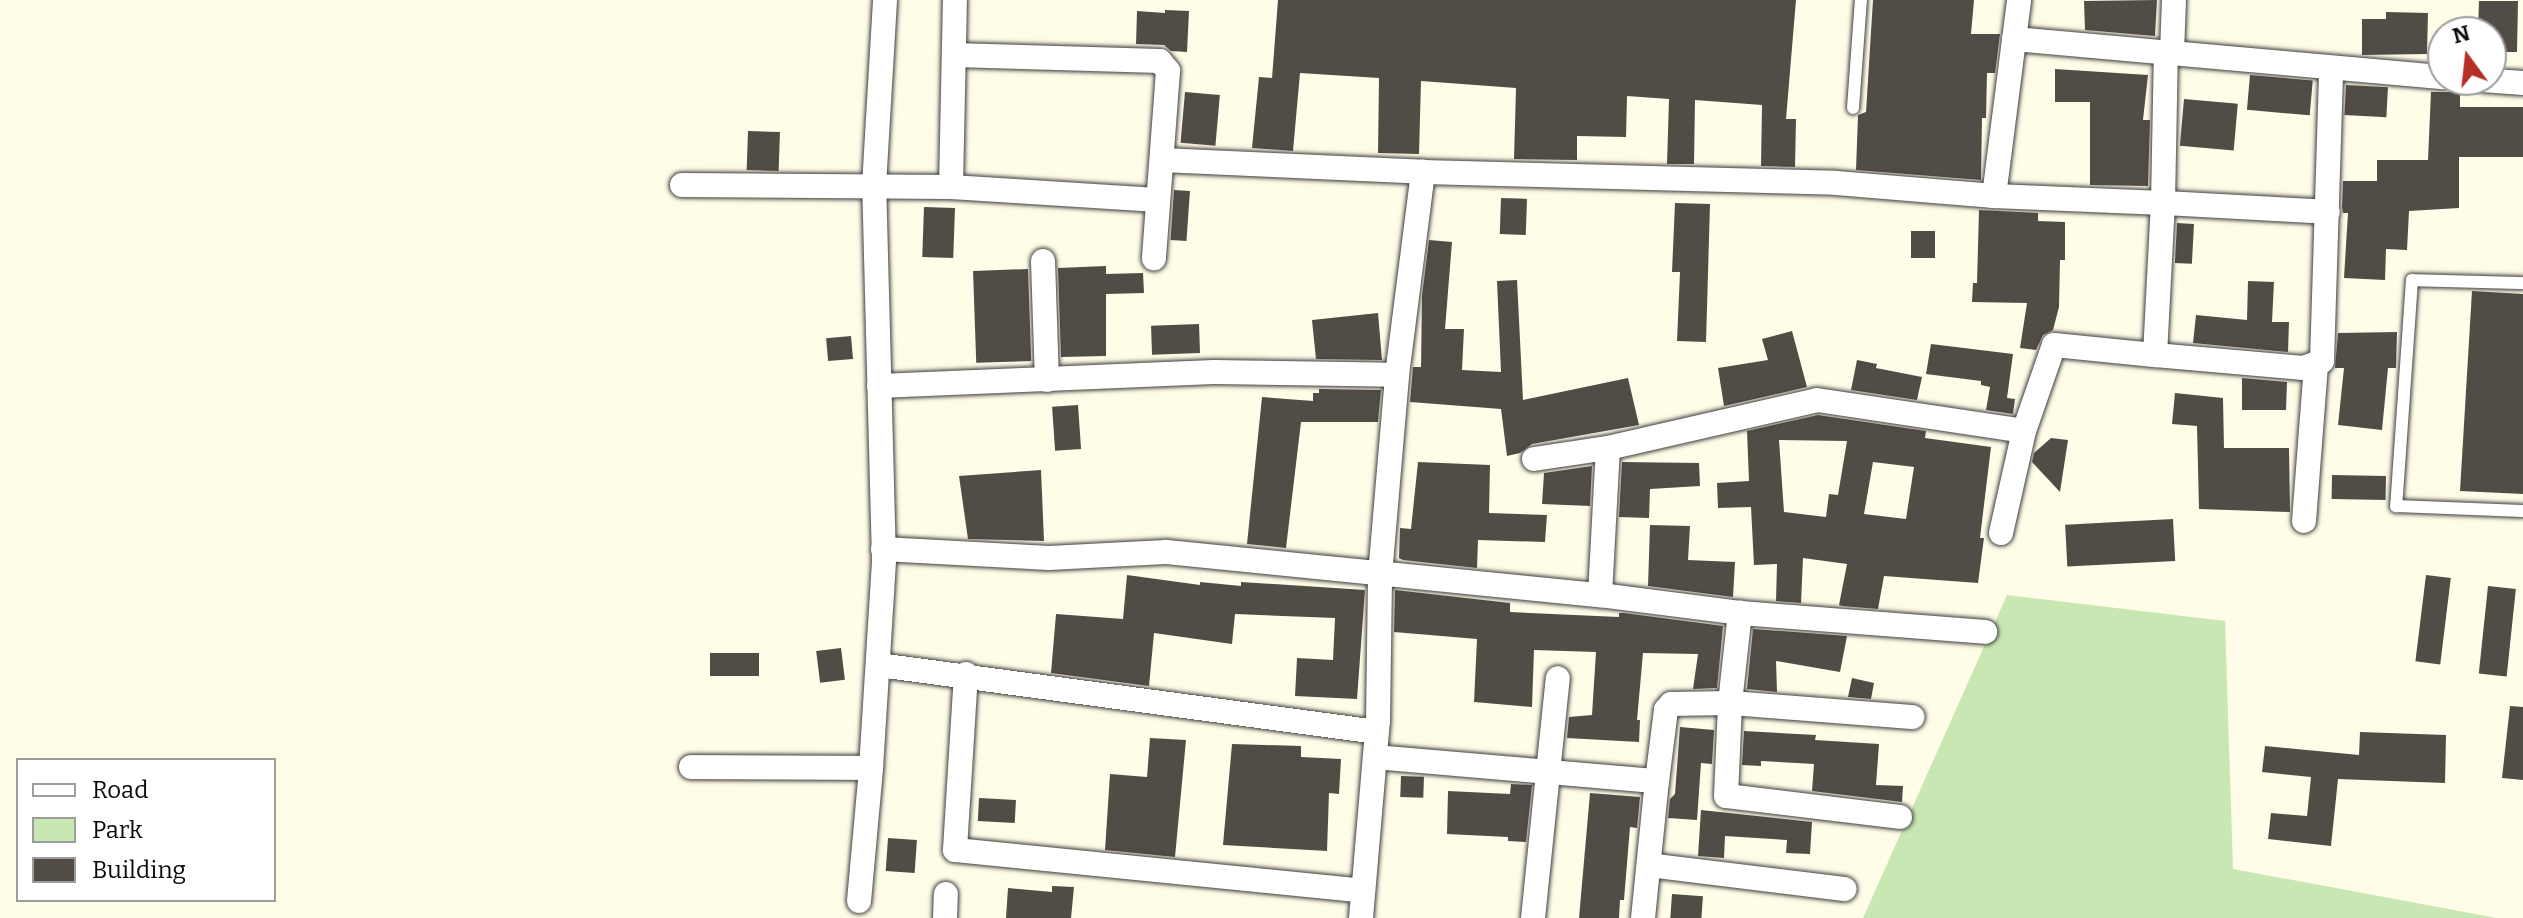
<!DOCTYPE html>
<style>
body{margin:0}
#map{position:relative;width:2523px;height:918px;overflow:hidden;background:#fffce8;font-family:Bitter,serif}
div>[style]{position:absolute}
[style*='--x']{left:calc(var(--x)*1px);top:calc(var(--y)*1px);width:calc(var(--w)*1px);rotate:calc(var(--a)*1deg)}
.green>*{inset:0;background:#c9e7b3}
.building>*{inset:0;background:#524c47;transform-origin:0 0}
.roads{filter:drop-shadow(0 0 2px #3d3d3d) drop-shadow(0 0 2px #3d3d3d)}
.lane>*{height:12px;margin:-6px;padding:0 6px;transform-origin:6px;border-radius:6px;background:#fff}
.street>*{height:24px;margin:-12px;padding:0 12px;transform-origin:12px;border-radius:12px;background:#fff}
span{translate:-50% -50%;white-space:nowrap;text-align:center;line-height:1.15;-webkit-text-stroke:8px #fff;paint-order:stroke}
.legend{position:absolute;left:16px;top:758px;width:260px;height:144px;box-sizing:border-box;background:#fff;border:2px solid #9d9d9d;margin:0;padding:10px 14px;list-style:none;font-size:24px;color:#0a0a0a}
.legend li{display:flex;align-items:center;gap:16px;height:40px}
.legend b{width:40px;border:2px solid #9d9d9d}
.north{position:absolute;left:2427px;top:16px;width:80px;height:80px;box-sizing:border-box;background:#fff;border:2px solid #9d9d9d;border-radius:50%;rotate:345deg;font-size:22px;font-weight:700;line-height:32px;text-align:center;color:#0a0a0a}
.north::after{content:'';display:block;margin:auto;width:28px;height:36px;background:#b62e26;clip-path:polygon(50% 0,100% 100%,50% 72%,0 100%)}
</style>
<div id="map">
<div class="green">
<div style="clip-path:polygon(2007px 595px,2225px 621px,2233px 869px,2497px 918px,1863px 918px)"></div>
</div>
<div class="building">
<div style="clip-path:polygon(1278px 0,1796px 0,1786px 119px,1796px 119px,1795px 167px,1761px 166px,1762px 105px,1695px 100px,1694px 164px,1667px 164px,1669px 99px,1627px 96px,1626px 137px,1577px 136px,1577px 160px,1514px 159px,1516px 88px,1421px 81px,1419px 154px,1378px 153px,1379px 78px,1300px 73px,1293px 151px,1252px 148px,1259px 77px,1272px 78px)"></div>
<div style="clip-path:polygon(1873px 0,1974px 0,1971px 34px,2000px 34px,1995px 73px,1987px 73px,1986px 118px,1982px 118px,1981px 180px,1856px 170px,1858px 115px,1866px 112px)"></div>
<div style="clip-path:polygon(2157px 0,2155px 36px,2085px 30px,2084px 1px)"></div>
<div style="clip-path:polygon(2479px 1px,2518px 1px,2517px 52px,2491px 52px,2491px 32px,2478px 32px)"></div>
<div style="clip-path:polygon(1165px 10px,1189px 11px,1187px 52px,1171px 51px,1164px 45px,1136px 44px,1137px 11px,1165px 13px)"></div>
<div style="clip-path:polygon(2386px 12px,2428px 13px,2427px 54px,2362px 55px,2362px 19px,2386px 19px)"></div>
<div style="clip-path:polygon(2055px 69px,2148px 75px,2143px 120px,2150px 120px,2148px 186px,2090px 185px,2090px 102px,2055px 102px)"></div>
<div style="left:2250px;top:75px;width:63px;height:35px;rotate:5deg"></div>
<div style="left:2346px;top:85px;width:42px;height:30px;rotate:3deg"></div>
<div style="left:1185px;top:92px;width:35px;height:51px;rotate:5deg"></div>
<div style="clip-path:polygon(2431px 92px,2460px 92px,2460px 107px,2523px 107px,2523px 157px,2459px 157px,2459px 208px,2409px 211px,2407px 250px,2386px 249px,2385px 280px,2344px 278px,2348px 213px,2343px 213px,2342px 207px,2343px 181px,2377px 181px,2377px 160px,2428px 160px)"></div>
<div style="left:2184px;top:99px;width:54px;height:47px;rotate:5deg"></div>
<div style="left:748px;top:131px;width:32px;height:39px;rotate:2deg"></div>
<div style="left:1174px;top:190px;width:16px;height:50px;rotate:4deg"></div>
<div style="left:1501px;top:198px;width:26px;height:36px;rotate:2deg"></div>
<div style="clip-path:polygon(1675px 203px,1710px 204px,1706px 342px,1677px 341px,1680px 272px,1672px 272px)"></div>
<div style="left:924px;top:207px;width:31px;height:50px;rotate:2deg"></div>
<div style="clip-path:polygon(1979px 210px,2038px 213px,2038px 221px,2065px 222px,2065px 260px,2060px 260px,2059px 307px,2053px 330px,2043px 335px,2036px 350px,2020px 348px,2027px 303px,1972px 302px,1973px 283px,1977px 283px)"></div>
<div style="left:2177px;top:223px;width:17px;height:40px;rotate:3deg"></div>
<div style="left:1911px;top:231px;width:24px;height:27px"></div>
<div style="clip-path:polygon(1429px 240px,1452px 242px,1445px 329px,1464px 329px,1462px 370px,1501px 372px,1497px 281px,1517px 280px,1523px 400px,1628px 378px,1639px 425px,1532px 444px,1520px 453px,1507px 456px,1501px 409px,1410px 402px,1413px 367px,1421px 367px,1422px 296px)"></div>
<div style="clip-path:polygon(1106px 266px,1106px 274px,1143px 273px,1144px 293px,1106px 294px,1106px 356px,1061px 357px,1058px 268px)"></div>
<div style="left:1028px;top:269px;width:92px;height:55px;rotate:88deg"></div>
<div style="clip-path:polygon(2248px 281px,2274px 282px,2272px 322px,2289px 322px,2288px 352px,2193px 343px,2196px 315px,2247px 320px)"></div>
<div style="clip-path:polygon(2472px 291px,2523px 294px,2523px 494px,2460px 491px)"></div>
<div style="clip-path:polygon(1378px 313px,1382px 360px,1316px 359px,1312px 320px)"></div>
<div style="left:1199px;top:324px;width:29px;height:48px;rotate:88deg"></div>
<div style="clip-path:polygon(1792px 331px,1807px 387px,1724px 406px,1718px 368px,1768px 360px,1762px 339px)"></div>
<div style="clip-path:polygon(2397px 332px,2396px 368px,2388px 368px,2382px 430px,2338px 425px,2344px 368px,2335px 368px,2338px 333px)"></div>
<div style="left:851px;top:336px;width:23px;height:25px;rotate:85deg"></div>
<div style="clip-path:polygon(1931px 344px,2013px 354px,2007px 398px,2015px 399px,2013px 414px,1986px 410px,1990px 387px,1981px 385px,1981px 381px,1926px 374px)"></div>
<div style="clip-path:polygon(1857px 360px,1877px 364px,1876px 368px,1922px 377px,1917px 400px,1851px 390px)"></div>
<div style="clip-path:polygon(2242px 378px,2287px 382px,2286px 410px,2242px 410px)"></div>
<div style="clip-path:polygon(1319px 389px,1381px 390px,1378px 422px,1301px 422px,1286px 548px,1247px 544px,1262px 397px,1313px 401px,1313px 393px,1319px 393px)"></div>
<div style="clip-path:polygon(2175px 393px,2223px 398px,2224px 448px,2289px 448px,2290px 512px,2199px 509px,2197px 426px,2172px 424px)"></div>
<div style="left:1078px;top:405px;width:44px;height:26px;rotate:86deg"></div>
<div style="clip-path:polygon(evenodd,1818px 415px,1926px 431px,1925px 438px,1991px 447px,1980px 538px,1984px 538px,1978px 583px,1884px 576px,1878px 609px,1842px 606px,1839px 605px,1847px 564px,1803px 558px,1801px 603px,1776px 601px,1777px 564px,1754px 565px,1751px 507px,1718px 508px,1717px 483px,1749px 481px,1747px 431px,1818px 415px,1779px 440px,1847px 441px,1838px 495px,1829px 494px,1826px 517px,1784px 512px,1779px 440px,1818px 415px,1873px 462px,1914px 467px,1906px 519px,1864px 514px,1873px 462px)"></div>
<div style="clip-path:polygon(2051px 438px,2068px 440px,2060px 492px,2032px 462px,2034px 453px)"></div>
<div style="clip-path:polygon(1418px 462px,1490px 465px,1489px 513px,1547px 515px,1545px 542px,1478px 540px,1477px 568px,1403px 560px,1399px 558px,1400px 528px,1411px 529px)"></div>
<div style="clip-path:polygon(1622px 462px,1699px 463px,1700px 486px,1650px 489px,1649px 518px,1619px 517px)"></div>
<div style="clip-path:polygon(1592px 466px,1590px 506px,1542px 504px,1544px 473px)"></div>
<div style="clip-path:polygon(1041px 470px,1044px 541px,968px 539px,959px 476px)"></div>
<div style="left:2332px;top:475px;width:54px;height:24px;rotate:1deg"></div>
<div style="left:2173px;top:519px;width:42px;height:108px;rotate:87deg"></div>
<div style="clip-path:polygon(1650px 525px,1690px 526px,1688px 560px,1735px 562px,1733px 597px,1648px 586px)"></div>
<div style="clip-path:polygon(1127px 575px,1200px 585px,1200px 582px,1241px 586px,1241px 582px,1365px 590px,1357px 699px,1295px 696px,1297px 658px,1333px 660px,1335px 618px,1235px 614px,1232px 644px,1154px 633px,1149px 686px,1051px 673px,1056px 614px,1123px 619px)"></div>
<div style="left:2426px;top:575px;width:25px;height:87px;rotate:7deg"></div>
<div style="left:2488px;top:586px;width:28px;height:88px;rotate:6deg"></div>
<div style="clip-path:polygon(1395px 590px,1510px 603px,1510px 612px,1619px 617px,1619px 613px,1624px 613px,1723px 626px,1717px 688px,1693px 689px,1698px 654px,1643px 653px,1637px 720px,1640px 720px,1639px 742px,1567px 738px,1569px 717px,1592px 715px,1596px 652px,1534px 650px,1532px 707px,1474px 702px,1477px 639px,1394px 632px)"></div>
<div style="clip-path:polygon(1753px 629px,1847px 636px,1840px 672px,1776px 661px,1777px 692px,1747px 689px)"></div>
<div style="left:841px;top:648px;width:32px;height:25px;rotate:83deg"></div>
<div style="left:710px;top:653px;width:49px;height:23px"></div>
<div style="clip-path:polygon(1852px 678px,1874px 683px,1871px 699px,1848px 697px)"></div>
<div style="clip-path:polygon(2510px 706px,2523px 707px,2523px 780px,2502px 778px)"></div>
<div style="clip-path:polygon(1680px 727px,1714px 730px,1712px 764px,1701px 763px,1697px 820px,1668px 818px,1670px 799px,1675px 794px)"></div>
<div style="clip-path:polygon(1744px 731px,1816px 735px,1815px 740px,1879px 744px,1876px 785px,1903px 786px,1902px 802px,1812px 791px,1814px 764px,1761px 761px,1761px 766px,1742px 765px)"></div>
<div style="clip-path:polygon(2360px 732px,2446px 735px,2445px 783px,2338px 779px,2331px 846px,2268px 839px,2271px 813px,2307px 816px,2311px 777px,2262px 772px,2265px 746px,2359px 755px)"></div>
<div style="clip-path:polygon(1150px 738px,1186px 740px,1175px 857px,1105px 850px,1110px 774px,1147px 777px)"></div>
<div style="clip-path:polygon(1232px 744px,1301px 746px,1301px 757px,1341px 759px,1339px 794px,1329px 793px,1327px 851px,1223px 845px)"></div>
<div style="left:1401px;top:776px;width:23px;height:21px;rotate:2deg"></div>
<div style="clip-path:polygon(1511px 784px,1532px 785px,1526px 842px,1508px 841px,1508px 837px,1447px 834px,1448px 791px,1510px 794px)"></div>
<div style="clip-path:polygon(1590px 793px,1640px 797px,1637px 828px,1630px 827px,1624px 900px,1620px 900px,1619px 918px,1579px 918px)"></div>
<div style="left:979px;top:798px;width:37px;height:23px;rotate:3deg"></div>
<div style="clip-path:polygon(1701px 810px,1812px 822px,1810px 854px,1786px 853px,1787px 840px,1725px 836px,1724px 858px,1698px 856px)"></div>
<div style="left:888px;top:838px;width:29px;height:33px;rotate:4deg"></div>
<div style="clip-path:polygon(1052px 886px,1074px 887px,1071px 918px,1006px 918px,1008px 888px,1052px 892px)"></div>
<div style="left:1672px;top:894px;width:31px;height:24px;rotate:4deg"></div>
</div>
<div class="roads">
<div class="lane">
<div style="--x:1853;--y:108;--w:108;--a:-85.8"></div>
<div style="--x:2523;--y:283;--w:111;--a:-178.5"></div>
<div style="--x:2412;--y:280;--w:227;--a:94"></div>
<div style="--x:2396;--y:506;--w:127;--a:2.3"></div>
</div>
<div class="street">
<div style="--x:2014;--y:39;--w:431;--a:5.1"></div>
<div style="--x:2172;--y:52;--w:52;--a:-87.8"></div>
<div style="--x:954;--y:55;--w:206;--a:1.7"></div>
<div style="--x:1160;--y:61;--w:13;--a:51"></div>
<div style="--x:1168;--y:71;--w:188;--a:94.3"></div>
<div style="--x:2483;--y:80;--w:40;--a:4.3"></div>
<div style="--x:1162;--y:160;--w:261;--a:2.6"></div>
<div style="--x:1423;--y:172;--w:413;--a:1.5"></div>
<div style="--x:1836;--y:183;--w:159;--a:4.7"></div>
<div style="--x:1994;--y:196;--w:169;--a:2.4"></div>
<div style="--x:2163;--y:203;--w:151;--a:-88.9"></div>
<div style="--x:682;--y:185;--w:269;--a:0.4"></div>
<div style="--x:951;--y:187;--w:207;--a:3.6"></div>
<div style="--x:951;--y:187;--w:187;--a:-88.8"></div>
<div style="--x:1994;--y:196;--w:198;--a:-82.7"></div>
<div style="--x:1043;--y:261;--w:119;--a:88.1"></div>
<div style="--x:2155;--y:355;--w:149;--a:5"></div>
<div style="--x:2303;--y:368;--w:20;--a:-20"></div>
<div style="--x:2322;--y:361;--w:292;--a:-88.2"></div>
<div style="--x:879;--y:386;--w:335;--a:-2.4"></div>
<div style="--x:1214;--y:372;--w:183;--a:0.9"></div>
<div style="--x:1534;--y:459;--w:75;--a:-8.5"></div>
<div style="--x:1608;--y:448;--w:214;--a:-12.9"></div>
<div style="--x:1817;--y:400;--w:209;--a:8.5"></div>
<div style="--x:2304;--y:521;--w:155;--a:-85.6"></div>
<div style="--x:2001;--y:533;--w:105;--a:-77.3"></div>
<div style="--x:2024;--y:431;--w:91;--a:-70.8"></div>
<div style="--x:2054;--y:345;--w:101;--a:5.7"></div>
<div style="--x:2155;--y:355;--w:152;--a:-87"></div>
<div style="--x:2163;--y:203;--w:165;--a:3.1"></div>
<div style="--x:883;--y:549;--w:166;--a:3.1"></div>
<div style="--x:1049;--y:558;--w:117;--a:-2.9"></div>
<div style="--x:1166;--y:552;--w:436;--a:5.7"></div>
<div style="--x:1600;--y:595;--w:141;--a:7.3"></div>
<div style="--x:1740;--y:613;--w:246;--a:4.4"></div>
<div style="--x:1600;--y:595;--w:147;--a:-86.9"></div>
<div style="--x:879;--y:665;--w:502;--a:7.66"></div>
<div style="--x:966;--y:674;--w:176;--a:93.6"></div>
<div style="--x:955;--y:850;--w:410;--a:5.7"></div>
<div style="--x:1375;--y:757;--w:283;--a:4.9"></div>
<div style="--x:1657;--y:781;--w:72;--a:-82.8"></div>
<div style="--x:1666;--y:710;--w:8;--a:-50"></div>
<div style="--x:1671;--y:704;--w:59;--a:-1"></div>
<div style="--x:1730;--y:703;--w:91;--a:-83.7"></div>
<div style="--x:691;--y:767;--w:180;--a:0.3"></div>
<div style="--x:871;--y:768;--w:207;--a:-86.4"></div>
<div style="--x:884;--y:561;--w:375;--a:-91.5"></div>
<div style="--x:874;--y:186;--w:186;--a:-86.6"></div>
<div style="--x:1900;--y:817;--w:175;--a:-173.1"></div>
<div style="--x:1726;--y:796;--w:93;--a:-87.5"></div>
<div style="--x:1730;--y:703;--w:183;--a:4.4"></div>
<div style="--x:1649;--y:865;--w:197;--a:7"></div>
<div style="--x:859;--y:901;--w:134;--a:-84.8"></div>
<div style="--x:945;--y:918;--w:24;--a:-88"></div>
<div style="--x:1361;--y:918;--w:198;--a:-85.1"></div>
<div style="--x:1378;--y:721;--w:146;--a:-89.2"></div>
<div style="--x:1380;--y:575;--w:201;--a:-85.1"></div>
<div style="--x:1397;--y:375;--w:205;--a:-82.7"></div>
<div style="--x:1533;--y:918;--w:241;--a:-84.1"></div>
<div style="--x:1643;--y:918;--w:138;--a:-84.2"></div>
</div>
</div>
<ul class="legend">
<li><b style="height:10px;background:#fff"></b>Road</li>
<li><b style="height:22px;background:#c9e7b3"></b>Park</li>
<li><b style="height:22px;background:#524c47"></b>Building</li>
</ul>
<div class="north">N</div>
</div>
